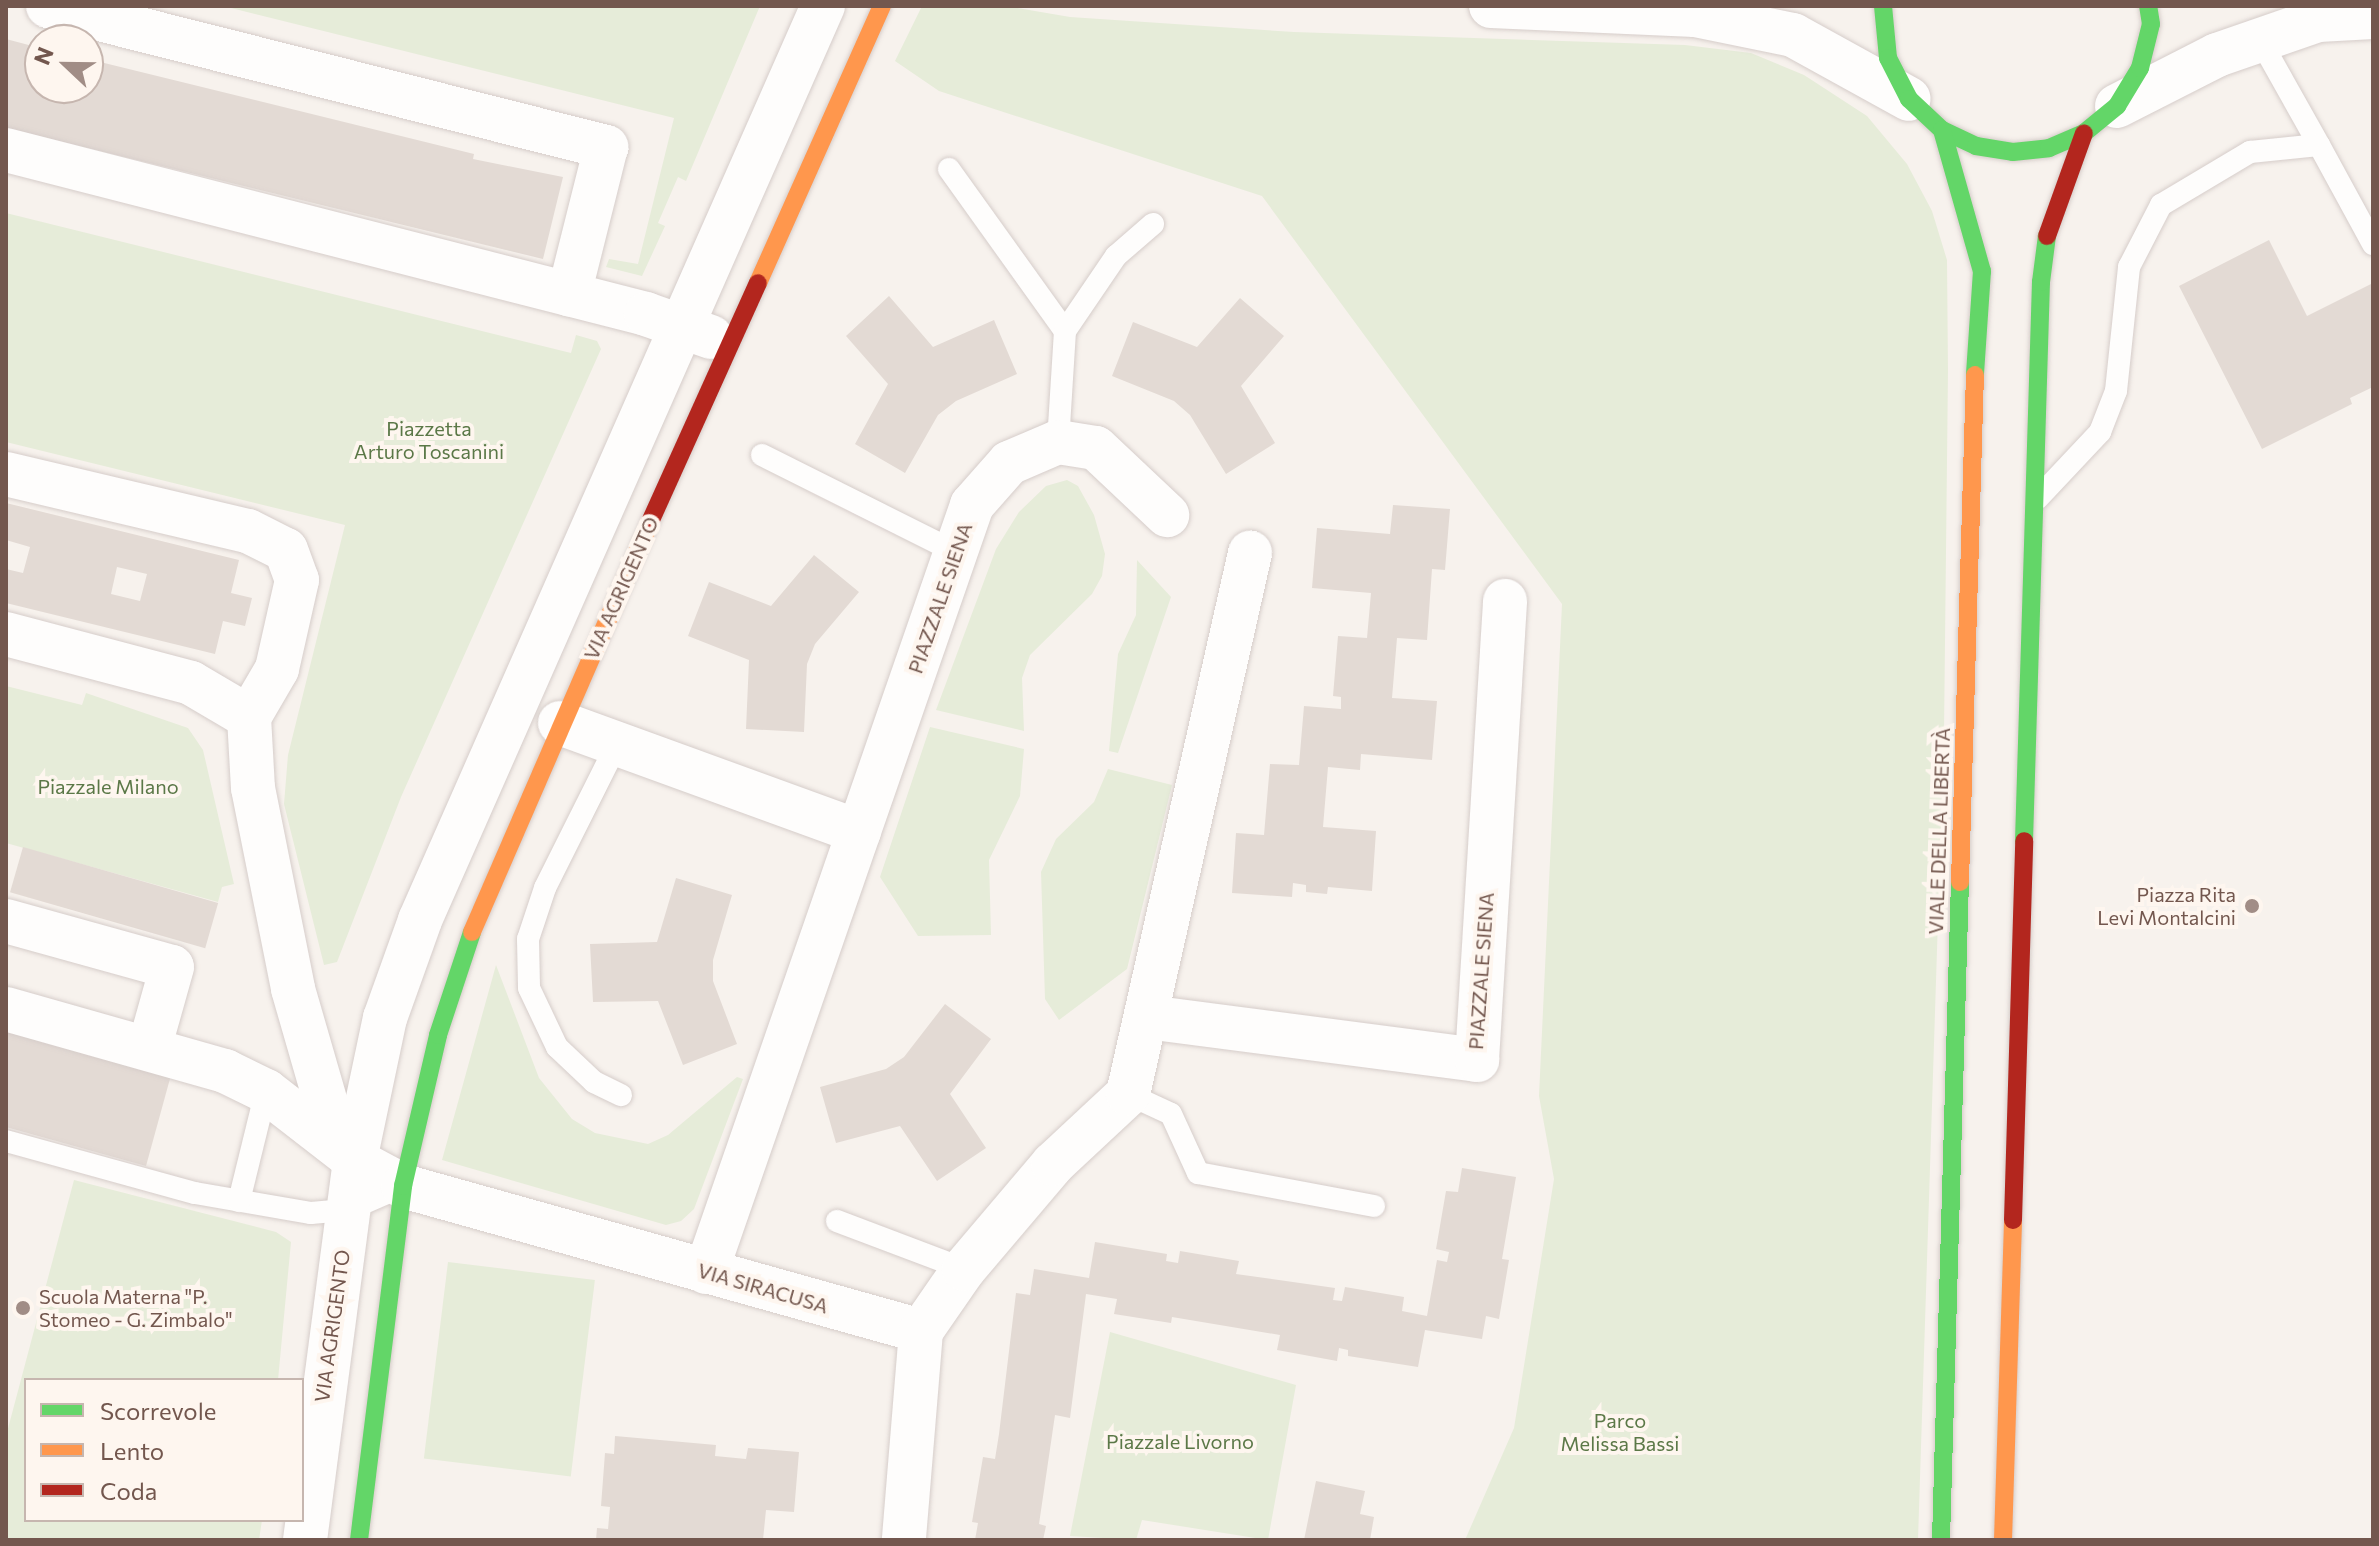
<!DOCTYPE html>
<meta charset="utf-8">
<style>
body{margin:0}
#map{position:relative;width:2379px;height:1546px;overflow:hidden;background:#f7f2ed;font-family:Commissioner,sans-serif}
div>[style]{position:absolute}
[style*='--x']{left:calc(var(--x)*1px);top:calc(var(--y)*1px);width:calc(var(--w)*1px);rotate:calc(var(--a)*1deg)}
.green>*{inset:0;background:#e6ecd9;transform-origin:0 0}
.building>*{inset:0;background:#e3dad4;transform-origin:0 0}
.roads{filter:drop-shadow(0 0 2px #d6cdca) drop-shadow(0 0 2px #d6cdca)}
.lane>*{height:22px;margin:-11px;padding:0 11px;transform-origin:11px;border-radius:11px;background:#fefdfc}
.street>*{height:44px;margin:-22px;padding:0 22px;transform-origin:22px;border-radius:22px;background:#fefdfc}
.fast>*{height:18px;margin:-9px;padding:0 9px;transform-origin:9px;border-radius:9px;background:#63d668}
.slow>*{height:18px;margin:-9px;padding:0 9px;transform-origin:9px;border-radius:9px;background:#ff974d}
.jam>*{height:18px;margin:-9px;padding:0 9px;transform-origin:9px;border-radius:9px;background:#b3261e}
.dots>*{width:22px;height:22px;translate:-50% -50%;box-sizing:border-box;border:4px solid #fef6ef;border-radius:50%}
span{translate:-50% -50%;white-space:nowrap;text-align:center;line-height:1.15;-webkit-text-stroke:8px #fef6ef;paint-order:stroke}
.park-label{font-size:20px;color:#5b7847}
.street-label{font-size:20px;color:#73574e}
.poi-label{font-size:20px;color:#73574e}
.right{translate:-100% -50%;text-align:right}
.left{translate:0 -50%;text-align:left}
.frame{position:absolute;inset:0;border:8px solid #73574e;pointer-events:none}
.legend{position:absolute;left:24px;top:1378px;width:280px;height:144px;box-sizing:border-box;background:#fef6ef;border:2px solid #c6b6af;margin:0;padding:10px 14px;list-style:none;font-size:24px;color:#73574e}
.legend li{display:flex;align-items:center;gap:16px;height:40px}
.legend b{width:40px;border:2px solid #c6b6af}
.north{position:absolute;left:24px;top:24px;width:80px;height:80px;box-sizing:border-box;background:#fef6ef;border:2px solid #c6b6af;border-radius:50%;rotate:292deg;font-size:22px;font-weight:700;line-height:32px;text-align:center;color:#73574e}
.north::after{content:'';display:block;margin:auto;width:28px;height:36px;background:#a18d86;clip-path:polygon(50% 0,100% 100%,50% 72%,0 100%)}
</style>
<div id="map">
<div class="green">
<div style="clip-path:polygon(223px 6px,760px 6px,686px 181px,678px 177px,658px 223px,665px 226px,642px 276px,606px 267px,609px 259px,638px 264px,674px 118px)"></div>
<div style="clip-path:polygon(922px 6px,1006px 6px,1070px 17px,1294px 32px,1685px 45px,1751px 53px,1804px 75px,1867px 116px,1907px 164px,1932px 211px,1947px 260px,1948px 371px,1944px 733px,1918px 1540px,1465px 1540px,1514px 1428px,1554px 1179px,1539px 1096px,1562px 604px,1262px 196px,939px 91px,895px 61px)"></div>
<div style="clip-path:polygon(6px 213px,571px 353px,576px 335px,597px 341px,601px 349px,401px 797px,337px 962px,324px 965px,284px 804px,288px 755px,345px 525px,6px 442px)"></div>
<div style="clip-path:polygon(1067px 480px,1078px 486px,1094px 515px,1105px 554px,1102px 576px,1092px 594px,1030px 655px,1022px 678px,1024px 731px,936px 710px,996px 549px,1019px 512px,1046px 486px)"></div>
<div style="clip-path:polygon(1137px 560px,1171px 597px,1118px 753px,1109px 751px,1118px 654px,1136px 615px)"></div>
<div style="clip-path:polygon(6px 686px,82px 705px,86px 693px,188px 728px,203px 750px,234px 884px,222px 887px,218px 902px,6px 843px)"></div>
<div style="clip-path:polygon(930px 727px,1024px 749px,1020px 796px,989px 860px,991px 935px,918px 936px,880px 877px)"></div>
<div style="clip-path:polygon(1108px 769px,1172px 785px,1127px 969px,1059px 1020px,1045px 999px,1041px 872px,1056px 839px,1094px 802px)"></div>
<div style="clip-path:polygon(496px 965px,539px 1078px,572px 1119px,595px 1133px,648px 1144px,668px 1135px,737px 1077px,743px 1079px,694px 1209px,681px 1221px,666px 1225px,442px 1160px)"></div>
<div style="clip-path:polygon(74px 1180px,276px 1232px,291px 1242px,278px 1380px,26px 1380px,26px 1520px,262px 1520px,259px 1540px,6px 1540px,6px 1436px)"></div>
<div style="left:448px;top:1262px;width:148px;height:198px;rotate:7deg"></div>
<div style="clip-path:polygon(1110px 1332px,1296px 1385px,1268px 1540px,1142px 1520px,1136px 1540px,1070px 1536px)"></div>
</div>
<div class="building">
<div style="clip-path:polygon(6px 39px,40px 48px,40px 88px,88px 88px,88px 59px,474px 154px,473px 159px,563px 177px,543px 259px,6px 128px)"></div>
<div style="clip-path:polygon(2269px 240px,2307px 316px,2373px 283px,2373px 387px,2350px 398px,2352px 404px,2262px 449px,2179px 286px)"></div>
<div style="clip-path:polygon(889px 296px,933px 347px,994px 320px,1017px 374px,956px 401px,938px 415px,905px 473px,855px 444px,888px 384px,846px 336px)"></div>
<div style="clip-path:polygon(1240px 298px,1284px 336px,1241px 386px,1275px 443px,1226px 474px,1190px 415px,1174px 401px,1112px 376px,1133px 322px,1197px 347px)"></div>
<div style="clip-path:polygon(evenodd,6px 503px,239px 560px,231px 593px,252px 598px,245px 626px,223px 621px,215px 654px,6px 603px,6px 569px,23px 573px,30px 547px,6px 540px,6px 503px,117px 567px,147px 574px,140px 601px,111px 594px,117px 567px)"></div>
<div style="clip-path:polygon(1393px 505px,1450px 509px,1445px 570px,1432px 569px,1427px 640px,1397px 638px,1392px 698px,1437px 701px,1432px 760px,1361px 754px,1360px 770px,1328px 767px,1323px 827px,1376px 831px,1372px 891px,1328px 887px,1327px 894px,1306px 892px,1306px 885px,1293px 883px,1292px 897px,1232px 893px,1236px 833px,1264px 835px,1270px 764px,1299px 765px,1304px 706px,1341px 709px,1341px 697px,1333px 696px,1338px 636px,1367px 638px,1371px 593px,1312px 588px,1317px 528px,1390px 534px)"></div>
<div style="clip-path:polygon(814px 555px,859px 592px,815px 644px,807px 664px,804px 732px,746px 729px,749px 660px,688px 636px,709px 582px,771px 606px)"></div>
<div style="left:23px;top:847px;width:203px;height:47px;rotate:16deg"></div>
<div style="clip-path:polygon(676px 878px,732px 895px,713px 960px,713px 981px,737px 1044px,683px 1065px,658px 1001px,593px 1002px,590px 944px,657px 942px)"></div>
<div style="clip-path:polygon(945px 1004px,991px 1039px,950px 1094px,986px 1148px,937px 1181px,900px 1126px,836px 1143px,820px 1087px,886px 1069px,904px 1057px)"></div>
<div style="clip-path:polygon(6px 1029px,171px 1075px,146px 1166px,6px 1127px)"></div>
<div style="clip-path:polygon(1462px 1168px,1516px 1177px,1502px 1259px,1509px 1260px,1499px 1319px,1486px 1316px,1482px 1339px,1425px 1330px,1418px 1367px,1348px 1356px,1348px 1350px,1339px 1348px,1337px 1361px,1277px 1350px,1280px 1335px,1172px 1317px,1171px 1323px,1114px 1314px,1117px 1299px,1086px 1294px,1070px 1418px,1055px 1415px,1039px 1524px,1046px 1526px,1043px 1540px,975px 1540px,978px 1523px,972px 1522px,983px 1457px,995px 1459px,999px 1434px,1016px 1293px,1030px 1295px,1034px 1269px,1089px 1278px,1095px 1242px,1167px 1254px,1166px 1261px,1178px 1263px,1180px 1251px,1239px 1261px,1236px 1274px,1335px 1288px,1333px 1300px,1342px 1301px,1345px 1287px,1404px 1297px,1402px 1311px,1427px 1316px,1437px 1260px,1447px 1262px,1449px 1252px,1436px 1249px,1446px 1191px,1458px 1192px)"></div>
<div style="clip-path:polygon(615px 1436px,716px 1445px,715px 1456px,746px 1459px,748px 1448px,799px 1452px,794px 1512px,766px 1510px,763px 1540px,596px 1540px,597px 1528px,608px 1529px,610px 1507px,601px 1506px,605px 1453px,614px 1454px)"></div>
<div style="clip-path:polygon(1316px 1481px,1365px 1491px,1360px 1514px,1374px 1517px,1370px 1540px,1304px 1540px)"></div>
</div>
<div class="roads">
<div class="lane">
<div style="--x:2260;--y:40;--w:120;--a:60.7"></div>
<div style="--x:949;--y:169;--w:199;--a:54.4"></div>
<div style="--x:1065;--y:331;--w:111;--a:93.6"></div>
<div style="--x:1065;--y:331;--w:91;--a:-55.8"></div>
<div style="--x:1116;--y:256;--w:49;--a:-40.9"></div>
<div style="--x:762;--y:455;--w:217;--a:26.6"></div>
<div style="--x:2038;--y:498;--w:91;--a:-46.8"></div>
<div style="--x:2100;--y:432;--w:44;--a:-68.7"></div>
<div style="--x:2116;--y:391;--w:125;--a:-84"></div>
<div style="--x:2129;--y:267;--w:70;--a:-62.7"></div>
<div style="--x:2161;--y:205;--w:104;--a:-30.8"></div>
<div style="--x:2250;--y:152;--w:69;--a:-5.8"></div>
<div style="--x:2319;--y:145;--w:113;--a:61.4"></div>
<div style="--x:617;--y:744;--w:161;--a:116.6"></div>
<div style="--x:545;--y:888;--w:54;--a:108.4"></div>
<div style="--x:528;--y:939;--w:49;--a:88.8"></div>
<div style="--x:529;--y:988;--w:65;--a:64.6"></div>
<div style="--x:557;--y:1047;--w:51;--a:43.4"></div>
<div style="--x:594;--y:1082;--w:30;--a:26"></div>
<div style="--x:1128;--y:1094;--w:47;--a:24.9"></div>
<div style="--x:1171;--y:1114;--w:65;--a:65.4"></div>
<div style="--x:1198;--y:1173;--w:179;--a:10.6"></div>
<div style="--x:6;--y:1141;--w:196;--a:15.4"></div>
<div style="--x:195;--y:1193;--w:118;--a:9.8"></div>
<div style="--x:311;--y:1213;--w:37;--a:-5"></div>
<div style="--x:348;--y:1210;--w:60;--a:-23.6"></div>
<div style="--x:239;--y:1201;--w:113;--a:-76.2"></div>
<div style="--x:837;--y:1221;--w:136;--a:20.7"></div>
</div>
<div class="street">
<div style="--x:48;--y:6;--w:576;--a:14.18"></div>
<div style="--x:606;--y:147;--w:152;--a:104.1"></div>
<div style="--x:1491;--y:6;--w:204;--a:2.5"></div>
<div style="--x:1695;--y:15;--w:100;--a:11.5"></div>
<div style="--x:1793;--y:35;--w:132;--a:28.9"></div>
<div style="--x:2117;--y:106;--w:112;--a:-27"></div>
<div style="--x:2217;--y:55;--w:107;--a:-19.1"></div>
<div style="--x:2318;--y:20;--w:55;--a:-3.1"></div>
<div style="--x:6;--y:150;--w:661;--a:14.37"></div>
<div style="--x:646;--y:314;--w:69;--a:19.5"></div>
<div style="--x:6;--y:474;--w:249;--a:13.3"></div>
<div style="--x:248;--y:531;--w:42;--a:26.6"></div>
<div style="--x:286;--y:550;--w:32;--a:70"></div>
<div style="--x:297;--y:580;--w:91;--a:102.7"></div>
<div style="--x:277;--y:669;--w:56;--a:120.3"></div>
<div style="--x:249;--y:717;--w:71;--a:86.8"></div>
<div style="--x:253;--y:788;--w:205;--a:78.7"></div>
<div style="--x:293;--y:989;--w:123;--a:73.9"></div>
<div style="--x:327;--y:1107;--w:49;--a:61.9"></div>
<div style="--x:6;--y:634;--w:191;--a:14.8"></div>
<div style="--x:191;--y:683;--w:67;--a:30.4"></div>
<div style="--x:560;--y:723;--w:318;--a:20"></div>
<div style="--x:6;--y:921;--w:172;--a:15.5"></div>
<div style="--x:172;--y:967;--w:85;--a:105.7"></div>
<div style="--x:6;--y:1009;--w:228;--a:15.8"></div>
<div style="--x:225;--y:1071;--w:46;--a:26"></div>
<div style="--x:266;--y:1091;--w:113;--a:37.8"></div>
<div style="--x:355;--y:1160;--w:55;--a:28.4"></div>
<div style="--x:403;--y:1186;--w:538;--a:15.64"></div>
<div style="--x:921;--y:1331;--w:210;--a:94.7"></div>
<div style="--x:1147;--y:1017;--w:333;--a:7.4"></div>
<div style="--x:1477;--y:1060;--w:460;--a:-86.5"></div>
<div style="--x:706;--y:1272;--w:812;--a:-70.87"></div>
<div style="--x:972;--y:505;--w:56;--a:-48.6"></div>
<div style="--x:1009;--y:463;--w:53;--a:-23.2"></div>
<div style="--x:1058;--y:442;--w:38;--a:9"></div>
<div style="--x:1096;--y:448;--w:98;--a:43.3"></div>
<div style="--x:921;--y:1331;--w:75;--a:-55.3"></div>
<div style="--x:964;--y:1269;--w:138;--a:-49.7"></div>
<div style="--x:1053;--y:1164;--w:103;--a:-43"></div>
<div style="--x:1128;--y:1094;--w:555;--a:-77.29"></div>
<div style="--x:305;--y:1540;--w:383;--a:-82.5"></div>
<div style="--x:355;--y:1160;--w:145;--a:-78.1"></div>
<div style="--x:385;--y:1018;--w:104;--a:-70.3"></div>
<div style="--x:420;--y:920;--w:999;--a:-66.21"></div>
</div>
<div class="fast">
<div style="--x:1883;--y:6;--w:52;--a:84.5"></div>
<div style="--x:1888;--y:58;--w:46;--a:62.9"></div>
<div style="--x:1909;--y:99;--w:45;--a:43.2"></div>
<div style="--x:1942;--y:130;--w:38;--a:25"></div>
<div style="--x:1976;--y:146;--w:37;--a:9"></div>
<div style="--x:2013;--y:152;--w:36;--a:-6"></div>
<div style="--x:2049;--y:148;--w:38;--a:-23"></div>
<div style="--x:2084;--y:133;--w:43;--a:-39.3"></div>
<div style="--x:2117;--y:106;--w:44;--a:-58.8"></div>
<div style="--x:2140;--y:68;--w:45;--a:-76"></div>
<div style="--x:2151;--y:24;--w:18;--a:-99"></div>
<div style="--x:1942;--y:130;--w:147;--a:74.2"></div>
<div style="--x:1982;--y:271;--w:104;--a:93.9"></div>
<div style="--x:2024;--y:841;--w:559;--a:-88.26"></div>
<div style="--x:2041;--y:282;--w:46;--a:-82.6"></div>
<div style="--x:359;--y:1540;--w:357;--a:-82.9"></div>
<div style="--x:403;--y:1186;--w:155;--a:-76.9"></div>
<div style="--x:438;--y:1035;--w:108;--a:-71.7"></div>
<div style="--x:1941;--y:1540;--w:658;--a:-88.35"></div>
</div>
<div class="slow">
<div style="--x:758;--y:283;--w:303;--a:-65.9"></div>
<div style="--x:1960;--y:882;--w:507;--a:-88.31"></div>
<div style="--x:472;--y:932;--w:447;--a:-66.5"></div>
<div style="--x:2003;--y:1540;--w:320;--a:-88.2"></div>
</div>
<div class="jam">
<div style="--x:2047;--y:236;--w:109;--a:-70.2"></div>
<div style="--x:650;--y:522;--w:262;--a:-65.7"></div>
<div style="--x:2013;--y:1220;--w:379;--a:-88.3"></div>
</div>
</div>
<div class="dots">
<div style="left:2252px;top:906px;background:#a18d86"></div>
<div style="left:23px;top:1308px;background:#a18d86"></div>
</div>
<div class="park-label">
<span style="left:429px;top:440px">Piazzetta<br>Arturo Toscanini</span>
<span style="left:108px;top:786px">Piazzale Milano</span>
<span style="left:1620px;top:1432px">Parco<br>Melissa Bassi</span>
<span style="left:1180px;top:1441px">Piazzale Livorno</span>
</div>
<div class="street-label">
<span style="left:621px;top:588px;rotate:-66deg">VIA AGRIGENTO</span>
<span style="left:940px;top:598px;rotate:-71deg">PIAZZALE SIENA</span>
<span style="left:1939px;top:831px;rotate:-88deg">VIALE DELLA LIBERTÀ</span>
<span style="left:1481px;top:971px;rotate:-86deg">PIAZZALE SIENA</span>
<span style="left:763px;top:1288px;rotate:16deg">VIA SIRACUSA</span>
<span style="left:332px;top:1326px;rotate:-82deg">VIA AGRIGENTO</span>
</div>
<div class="poi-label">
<span class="right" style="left:2236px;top:906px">Piazza Rita<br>Levi Montalcini</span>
<span class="left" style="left:39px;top:1308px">Scuola Materna "P.<br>Stomeo - G. Zimbalo"</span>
</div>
<div class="frame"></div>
<ul class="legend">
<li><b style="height:10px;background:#63d668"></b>Scorrevole</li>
<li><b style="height:10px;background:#ff974d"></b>Lento</li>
<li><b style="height:10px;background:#b3261e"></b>Coda</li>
</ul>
<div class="north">N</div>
</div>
